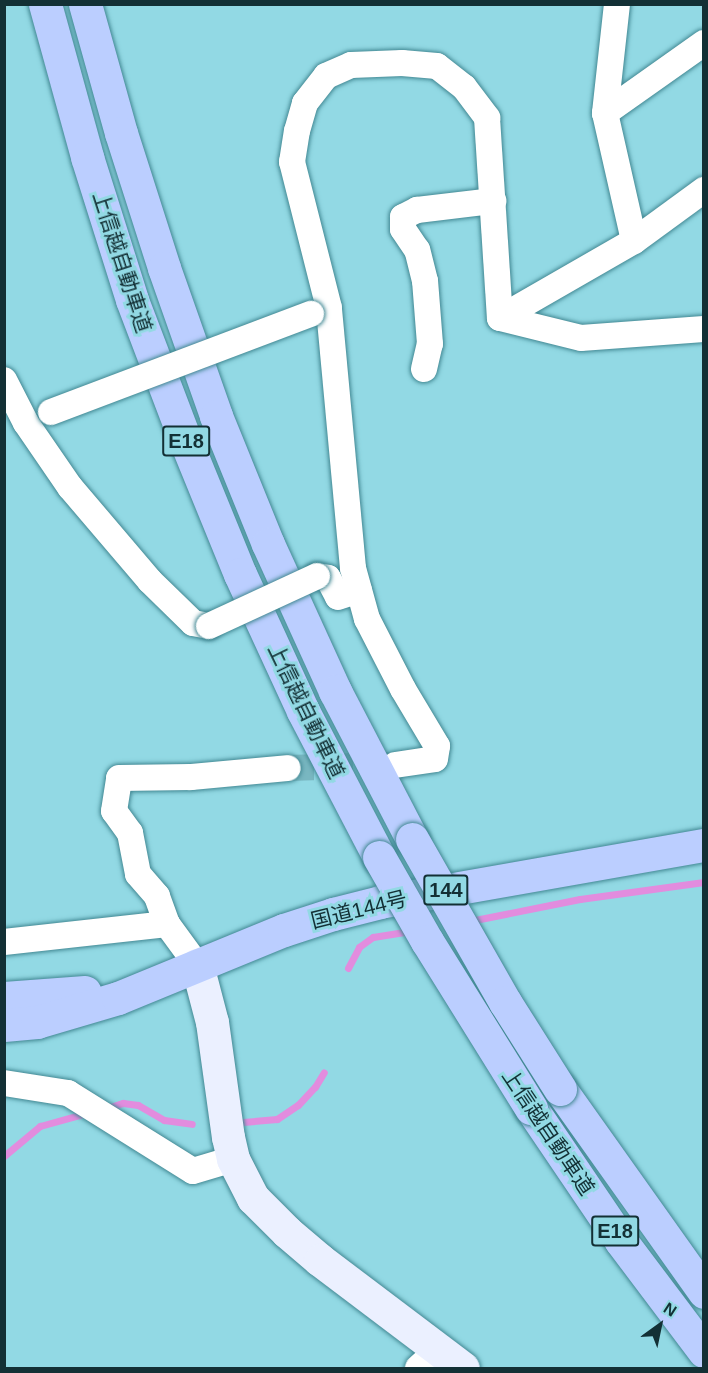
<!DOCTYPE html>
<meta charset="utf-8">
<style>
body{margin:0}
#map{position:relative;width:708px;height:1373px;overflow:hidden;background:#92d9e4;font-family:Helvetica,"Noto Sans JP",sans-serif}
div>[style]{position:absolute}
[style*='--x']{left:calc(var(--x)*1px);top:calc(var(--y)*1px);width:calc(var(--w)*1px);rotate:calc(var(--a)*1deg)}
.stream>*{height:7px;margin:-3.5px;padding:0 3.5px;transform-origin:3.5px;border-radius:3.5px;background:#e28cde}
.street-tunnel>*{height:26px;margin-top:-13px;transform-origin:0;background:repeating-linear-gradient(90deg,#79b7c1 0 26px,transparent 0 39px)}
.roads{filter:drop-shadow(0 0 2px #428893) drop-shadow(0 0 2px #428893)}
.street>*{height:26px;margin:-13px;padding:0 13px;transform-origin:13px;border-radius:13px;background:#fff}
.secondary>*{height:33px;margin:-16.5px;padding:0 16.5px;transform-origin:16.5px;border-radius:16.5px;background:#ebf0ff}
.highway>*{height:33px;margin:-16.5px;padding:0 16.5px;transform-origin:16.5px;border-radius:16.5px;background:#bbceff}
.bridges{filter:drop-shadow(0 0 2px #428893) drop-shadow(0 0 2px #428893)}
.street-bridge>*{height:26px;margin:-13px;padding:0 13px;transform-origin:13px;border-radius:13px;background:#fff}
.highway-bridge>*{height:33px;margin:-16.5px;padding:0 16.5px;transform-origin:16.5px;border-radius:16.5px;background:#bbceff}
span{translate:-50% -50%;white-space:nowrap;text-align:center;line-height:1.15;-webkit-text-stroke:6px #92d9e4;paint-order:stroke}
.shield-label span{padding:2px 4px;background:#92d9e4;border:2px solid;border-radius:4px;-webkit-text-stroke-width:0}
.shield-label{font-size:20px;color:#133035;font-weight:700}
.street-label{font-size:21px;color:#133035}
.frame{position:absolute;inset:0;border:6px solid #133035;pointer-events:none}
.north{position:absolute;left:630px;top:1295px;width:60px;height:60px;-webkit-text-stroke:4px #92d9e4;paint-order:stroke;rotate:33deg;font-size:16px;font-weight:700;line-height:24px;text-align:center;color:#133035}
.north::after{content:'';display:block;margin:auto;width:21px;height:27px;background:#133035;clip-path:polygon(50% 0,100% 100%,50% 72%,0 100%)}
</style>
<div id="map">
<div class="stream">
<div style="--x:470;--y:921;--w:112;--a:-11.3"></div>
<div style="--x:580;--y:899;--w:125;--a:-7.8"></div>
<div style="--x:348;--y:968;--w:24;--a:-62"></div>
<div style="--x:359;--y:947;--w:17;--a:-36"></div>
<div style="--x:373;--y:937;--w:38;--a:-9"></div>
<div style="--x:104;--y:1109;--w:20;--a:-18"></div>
<div style="--x:123;--y:1103;--w:15;--a:8"></div>
<div style="--x:138;--y:1105;--w:30;--a:30"></div>
<div style="--x:164;--y:1120;--w:28;--a:8"></div>
<div style="--x:243;--y:1122;--w:34;--a:-5"></div>
<div style="--x:277;--y:1119;--w:25;--a:-34"></div>
<div style="--x:298;--y:1105;--w:25;--a:-47"></div>
<div style="--x:315;--y:1087;--w:17;--a:-59"></div>
<div style="--x:4;--y:1156;--w:47;--a:-39.8"></div>
<div style="--x:40;--y:1126;--w:49;--a:-15.5"></div>
</div>
<div class="street-tunnel">
<div style="--x:288;--y:768;--w:101;--a:-1.7"></div>
</div>
<div class="roads">
<div class="street">
<div style="--x:617;--y:4;--w:110;--a:96.3"></div>
<div style="--x:605;--y:113;--w:131;--a:77.2"></div>
<div style="--x:605;--y:113;--w:121;--a:-35.3"></div>
<div style="--x:500;--y:318;--w:155;--a:-29.9"></div>
<div style="--x:634;--y:241;--w:87;--a:-36.1"></div>
<div style="--x:500;--y:318;--w:83;--a:13.9"></div>
<div style="--x:581;--y:338;--w:123;--a:-4.2"></div>
<div style="--x:424;--y:369;--w:26;--a:-77"></div>
<div style="--x:430;--y:344;--w:63;--a:-94.5"></div>
<div style="--x:425;--y:281;--w:32;--a:-104"></div>
<div style="--x:417;--y:250;--w:25;--a:-124"></div>
<div style="--x:403;--y:229;--w:12;--a:-90"></div>
<div style="--x:403;--y:217;--w:16;--a:-27"></div>
<div style="--x:417;--y:210;--w:77;--a:-6.8"></div>
<div style="--x:4;--y:380;--w:48;--a:62.9"></div>
<div style="--x:26;--y:423;--w:78;--a:55.5"></div>
<div style="--x:70;--y:487;--w:123;--a:49.6"></div>
<div style="--x:150;--y:581;--w:60;--a:44.3"></div>
<div style="--x:193;--y:623;--w:16;--a:11"></div>
<div style="--x:317;--y:576;--w:11;--a:10"></div>
<div style="--x:328;--y:578;--w:21;--a:62"></div>
<div style="--x:338;--y:597;--w:22;--a:-18"></div>
<div style="--x:395;--y:765;--w:40;--a:-8.5"></div>
<div style="--x:435;--y:759;--w:13;--a:-81"></div>
<div style="--x:437;--y:746;--w:66;--a:-120.8"></div>
<div style="--x:403;--y:689;--w:79;--a:-117.2"></div>
<div style="--x:367;--y:619;--w:53;--a:-105.4"></div>
<div style="--x:353;--y:568;--w:261;--a:-95.3"></div>
<div style="--x:329;--y:308;--w:151;--a:-104.2"></div>
<div style="--x:292;--y:162;--w:31;--a:-81"></div>
<div style="--x:297;--y:131;--w:29;--a:-74"></div>
<div style="--x:305;--y:103;--w:34;--a:-52"></div>
<div style="--x:326;--y:76;--w:27;--a:-24"></div>
<div style="--x:351;--y:65;--w:51;--a:-2.2"></div>
<div style="--x:402;--y:63;--w:35;--a:5"></div>
<div style="--x:437;--y:66;--w:34;--a:38"></div>
<div style="--x:464;--y:87;--w:39;--a:53"></div>
<div style="--x:487;--y:118;--w:200;--a:86.3"></div>
<div style="--x:167;--y:924;--w:30;--a:-110"></div>
<div style="--x:157;--y:896;--w:29;--a:-131"></div>
<div style="--x:138;--y:874;--w:42;--a:-101"></div>
<div style="--x:130;--y:833;--w:27;--a:-126"></div>
<div style="--x:114;--y:811;--w:33;--a:-81"></div>
<div style="--x:119;--y:778;--w:72;--a:-0.8"></div>
<div style="--x:191;--y:777;--w:97;--a:-5.3"></div>
<div style="--x:4;--y:942;--w:164;--a:-6.3"></div>
<div style="--x:167;--y:924;--w:51;--a:53.8"></div>
<div style="--x:4;--y:1083;--w:65;--a:8.9"></div>
<div style="--x:68;--y:1093;--w:147;--a:32"></div>
<div style="--x:193;--y:1171;--w:42;--a:-16.7"></div>
<div style="--x:418;--y:1368;--w:27;--a:-42"></div>
</div>
<div class="secondary">
<div style="--x:197;--y:965;--w:59;--a:75.3"></div>
<div style="--x:212;--y:1022;--w:116;--a:82.1"></div>
<div style="--x:228;--y:1137;--w:23;--a:77"></div>
<div style="--x:233;--y:1159;--w:44;--a:62.9"></div>
<div style="--x:253;--y:1198;--w:48;--a:45"></div>
<div style="--x:287;--y:1232;--w:43;--a:40.3"></div>
<div style="--x:320;--y:1260;--w:179;--a:37.1"></div>
</div>
<div class="highway">
<div style="--x:45;--y:4;--w:159;--a:74.6"></div>
<div style="--x:87;--y:157;--w:150;--a:72.5"></div>
<div style="--x:132;--y:300;--w:147;--a:69.2"></div>
<div style="--x:184;--y:437;--w:148;--a:67.8"></div>
<div style="--x:240;--y:574;--w:151;--a:65.3"></div>
<div style="--x:303;--y:711;--w:165;--a:62.5"></div>
<div style="--x:85;--y:4;--w:134;--a:74.4"></div>
<div style="--x:121;--y:133;--w:142;--a:72.3"></div>
<div style="--x:164;--y:268;--w:157;--a:70.6"></div>
<div style="--x:216;--y:416;--w:138;--a:67.9"></div>
<div style="--x:268;--y:544;--w:162;--a:65.5"></div>
<div style="--x:335;--y:691;--w:167;--a:62.5"></div>
<div style="--x:4;--y:998;--w:81;--a:-4.2"></div>
<div style="--x:4;--y:1025;--w:33;--a:-5"></div>
<div style="--x:37;--y:1022;--w:84;--a:-16.5"></div>
<div style="--x:118;--y:998;--w:179;--a:-22.3"></div>
<div style="--x:284;--y:930;--w:52;--a:-18.1"></div>
<div style="--x:333;--y:914;--w:49;--a:-14.3"></div>
<div style="--x:380;--y:902;--w:329;--a:-10"></div>
<div style="--x:560;--y:1089;--w:249;--a:54.6"></div>
<div style="--x:531;--y:1108;--w:161;--a:55.9"></div>
<div style="--x:621;--y:1241;--w:138;--a:53"></div>
</div>
</div>
<div class="bridges">
<div class="street-bridge">
<div style="--x:51;--y:412;--w:278;--a:-20.7"></div>
<div style="--x:209;--y:626;--w:119;--a:-24.8"></div>
</div>
<div class="highway-bridge">
<div style="--x:412;--y:839;--w:188;--a:60.3"></div>
<div style="--x:505;--y:1002;--w:103;--a:57.7"></div>
<div style="--x:379;--y:857;--w:97;--a:60.3"></div>
<div style="--x:427;--y:941;--w:197;--a:58.1"></div>
</div>
</div>
<div class="shield-label">
<span style="left:186px;top:441px">E18</span>
<span style="left:446px;top:890px">144</span>
<span style="left:615px;top:1231px">E18</span>
</div>
<div class="street-label">
<span style="left:122px;top:262px;rotate:72deg">上信越自動車道</span>
<span style="left:306px;top:711px;rotate:64deg">上信越自動車道</span>
<span style="left:359px;top:910px;rotate:-14deg">国道144号</span>
<span style="left:548px;top:1132px;rotate:56deg">上信越自動車道</span>
</div>
<div class="frame"></div>
<div class="north">N</div>
</div>
